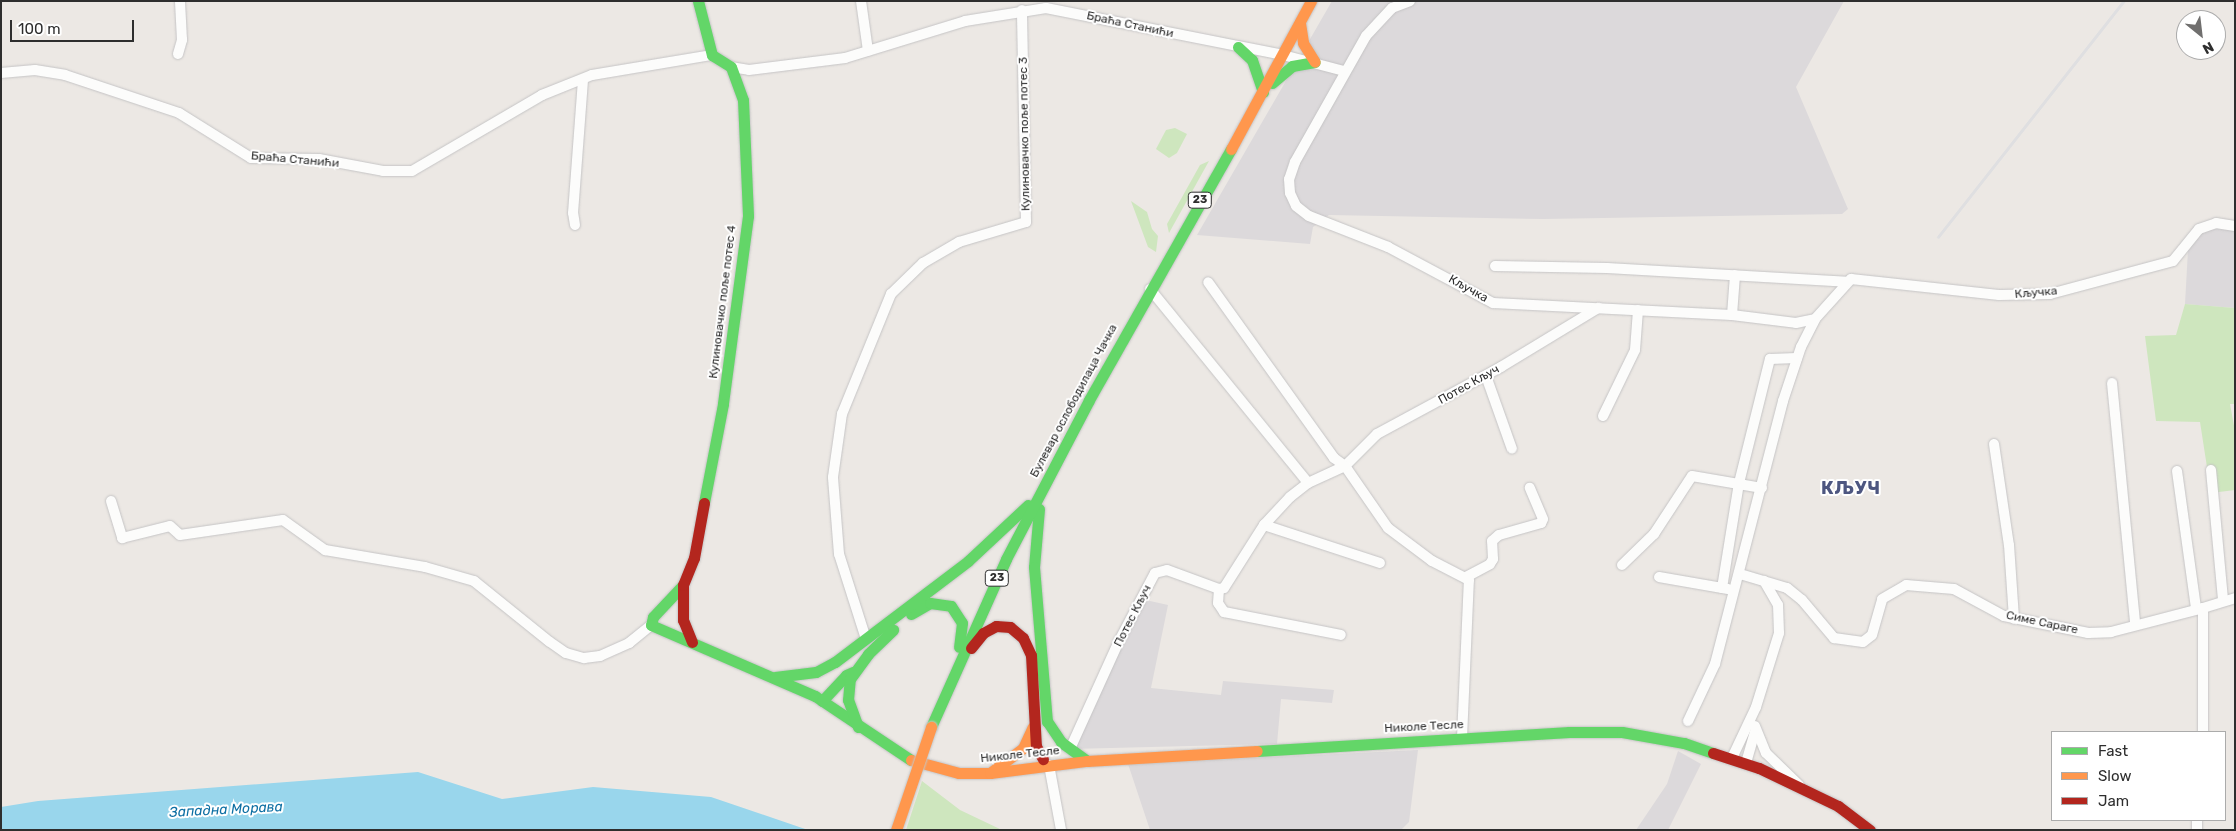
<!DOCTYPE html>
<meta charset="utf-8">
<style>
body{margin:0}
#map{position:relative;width:2236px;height:831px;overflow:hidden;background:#ece8e4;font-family:Rubik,sans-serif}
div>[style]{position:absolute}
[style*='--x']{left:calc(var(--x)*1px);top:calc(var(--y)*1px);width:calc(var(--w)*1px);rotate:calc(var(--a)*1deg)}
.industrial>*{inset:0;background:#dcd9db}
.green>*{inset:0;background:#cee6be}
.water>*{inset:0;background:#99d6ec}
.roads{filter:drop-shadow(0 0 1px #c5c4c5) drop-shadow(0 0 1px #c5c4c5)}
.street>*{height:10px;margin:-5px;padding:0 5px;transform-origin:5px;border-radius:5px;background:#fcfcfb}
.fast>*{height:11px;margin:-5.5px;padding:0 5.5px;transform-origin:5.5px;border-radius:5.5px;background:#63d668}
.slow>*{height:11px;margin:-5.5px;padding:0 5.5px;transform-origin:5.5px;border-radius:5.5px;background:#ff974d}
.jam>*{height:11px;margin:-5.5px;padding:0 5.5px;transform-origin:5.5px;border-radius:5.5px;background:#b3261e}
.rail>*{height:2.5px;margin:-1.25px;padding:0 1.25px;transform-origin:1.25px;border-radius:1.25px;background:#dfdfe1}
.bridges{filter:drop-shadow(0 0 1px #c6c5c4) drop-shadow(0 0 1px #c6c5c4)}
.slow-bridge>*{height:11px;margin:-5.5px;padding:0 5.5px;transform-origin:5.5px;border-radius:5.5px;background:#ff974d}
span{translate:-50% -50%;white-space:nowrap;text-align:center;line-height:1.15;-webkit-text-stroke:4px #fff;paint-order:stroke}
.shield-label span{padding:1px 4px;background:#fff;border:1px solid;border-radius:4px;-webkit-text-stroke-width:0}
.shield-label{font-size:11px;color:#2e2e2e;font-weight:700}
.street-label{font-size:12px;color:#2e2e2e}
.water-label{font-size:14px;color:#0d6fa3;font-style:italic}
.district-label{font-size:18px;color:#4d5680;font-weight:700;letter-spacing:1px}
.frame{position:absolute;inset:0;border:2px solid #2e2e2e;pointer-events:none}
.legend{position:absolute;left:2051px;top:731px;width:175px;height:90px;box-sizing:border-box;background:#fff;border:1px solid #ababab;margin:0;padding:6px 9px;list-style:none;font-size:15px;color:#2e2e2e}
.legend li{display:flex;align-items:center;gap:10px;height:25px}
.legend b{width:25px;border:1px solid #ababab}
.north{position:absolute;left:2176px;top:10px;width:50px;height:50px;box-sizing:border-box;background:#fff;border:1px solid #ababab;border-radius:50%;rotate:151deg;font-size:14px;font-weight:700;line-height:20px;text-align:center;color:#2e2e2e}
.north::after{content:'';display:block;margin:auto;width:18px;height:22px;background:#706f6e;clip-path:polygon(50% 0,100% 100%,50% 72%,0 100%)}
.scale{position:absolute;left:10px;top:20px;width:124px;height:22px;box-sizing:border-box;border:2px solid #2e2e2e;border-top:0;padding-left:6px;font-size:15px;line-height:18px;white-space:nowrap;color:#2e2e2e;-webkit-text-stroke:4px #fff;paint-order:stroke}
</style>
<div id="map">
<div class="industrial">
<div style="clip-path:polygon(1332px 1px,1844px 1px,1796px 87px,1848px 209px,1842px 214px,1544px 219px,1329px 215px,1313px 227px,1310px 244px,1197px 235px)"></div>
<div style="clip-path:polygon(2215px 228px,2235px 231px,2235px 308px,2185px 304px,2188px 250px,2202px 233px)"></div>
<div style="clip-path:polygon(1141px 599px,1168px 605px,1151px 688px,1221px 695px,1223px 681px,1334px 690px,1332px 703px,1281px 699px,1277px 744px,1070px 749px)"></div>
<div style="clip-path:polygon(1418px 750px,1409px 822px,1401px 830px,1150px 830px,1128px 764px)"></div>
<div style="clip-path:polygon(1678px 751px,1701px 764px,1668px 830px,1636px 830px,1667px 784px)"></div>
</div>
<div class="green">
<div style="clip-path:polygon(1175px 128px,1187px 134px,1177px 153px,1169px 158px,1156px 149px,1166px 130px)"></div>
<div style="clip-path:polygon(1209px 161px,1169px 233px,1167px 224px,1200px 165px)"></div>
<div style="clip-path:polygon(1131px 201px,1147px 212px,1152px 229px,1158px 236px,1156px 252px,1148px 247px)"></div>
<div style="clip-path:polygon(2185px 304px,2235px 308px,2235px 404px,2230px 404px,2235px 431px,2235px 490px,2211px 493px,2200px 422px,2156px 421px,2145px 336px,2176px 335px)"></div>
<div style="clip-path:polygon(922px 781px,960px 810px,1002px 830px,906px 830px)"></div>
</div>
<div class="water">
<div style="clip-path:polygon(418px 772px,502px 799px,593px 787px,711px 797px,808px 830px,1px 830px,1px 807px,38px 801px)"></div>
</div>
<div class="roads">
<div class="street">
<div style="--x:861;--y:1;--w:50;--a:82"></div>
<div style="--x:1410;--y:1;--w:19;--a:159"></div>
<div style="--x:1392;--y:8;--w:38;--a:133"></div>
<div style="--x:1366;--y:36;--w:145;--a:119.4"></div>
<div style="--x:1295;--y:162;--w:18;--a:109"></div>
<div style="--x:1289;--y:179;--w:14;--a:86"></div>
<div style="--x:1290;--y:193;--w:14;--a:65"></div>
<div style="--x:1296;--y:206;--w:16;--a:38"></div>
<div style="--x:1309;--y:216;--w:85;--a:21.4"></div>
<div style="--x:1388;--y:247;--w:119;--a:28.1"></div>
<div style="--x:1493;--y:303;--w:239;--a:2.9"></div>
<div style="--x:1732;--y:315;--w:64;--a:7.1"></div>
<div style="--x:1796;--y:323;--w:19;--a:-12"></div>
<div style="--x:1815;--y:319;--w:54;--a:-48"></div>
<div style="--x:1851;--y:279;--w:149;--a:6.2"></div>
<div style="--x:1999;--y:295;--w:51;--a:-1.1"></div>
<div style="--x:2050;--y:294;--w:127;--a:-15"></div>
<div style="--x:2173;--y:261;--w:41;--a:-50.9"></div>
<div style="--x:2199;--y:229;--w:18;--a:-19"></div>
<div style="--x:2216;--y:223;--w:19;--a:9"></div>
<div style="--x:178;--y:54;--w:15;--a:-74"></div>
<div style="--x:182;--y:40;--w:39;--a:-93"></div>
<div style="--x:731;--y:67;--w:18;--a:9"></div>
<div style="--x:749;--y:70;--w:97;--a:-7.1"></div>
<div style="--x:845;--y:58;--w:126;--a:-17.1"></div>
<div style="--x:965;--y:21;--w:82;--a:-9.1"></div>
<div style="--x:1046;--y:8;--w:242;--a:11.2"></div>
<div style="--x:1283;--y:55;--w:63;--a:14.7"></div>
<div style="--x:1;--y:73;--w:34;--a:-5"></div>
<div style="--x:35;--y:70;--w:30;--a:9"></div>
<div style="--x:65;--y:75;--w:120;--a:18.4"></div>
<div style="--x:179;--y:113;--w:85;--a:32"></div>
<div style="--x:251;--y:158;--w:68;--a:0.8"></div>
<div style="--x:319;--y:159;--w:65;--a:10.6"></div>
<div style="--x:383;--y:171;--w:29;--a:0"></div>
<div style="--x:412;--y:171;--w:151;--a:-30.3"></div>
<div style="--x:542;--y:95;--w:54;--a:-21.8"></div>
<div style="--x:592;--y:75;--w:122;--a:-9.5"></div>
<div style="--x:575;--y:225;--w:12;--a:-99"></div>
<div style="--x:573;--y:213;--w:134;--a:-85.7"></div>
<div style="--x:1495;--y:266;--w:112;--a:1"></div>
<div style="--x:1607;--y:268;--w:240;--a:3.3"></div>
<div style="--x:1150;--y:289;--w:250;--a:50.8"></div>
<div style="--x:1732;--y:315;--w:40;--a:-85.7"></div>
<div style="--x:1486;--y:376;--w:77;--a:70.4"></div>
<div style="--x:2112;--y:383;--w:242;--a:84.5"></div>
<div style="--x:1603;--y:416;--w:73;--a:-64.1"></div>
<div style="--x:1635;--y:350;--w:40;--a:-85.7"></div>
<div style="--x:1994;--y:444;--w:102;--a:81.6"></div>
<div style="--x:2009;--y:545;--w:74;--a:86.1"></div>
<div style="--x:2211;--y:470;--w:131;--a:84.7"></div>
<div style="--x:2177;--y:471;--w:138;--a:82.1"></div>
<div style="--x:111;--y:501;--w:39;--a:73"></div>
<div style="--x:122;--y:538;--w:49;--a:-14"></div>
<div style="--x:170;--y:526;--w:13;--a:42"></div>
<div style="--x:180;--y:535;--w:104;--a:-8.3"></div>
<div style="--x:283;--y:520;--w:52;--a:35.5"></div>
<div style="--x:325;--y:550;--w:101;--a:9.6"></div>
<div style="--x:425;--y:567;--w:51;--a:15.9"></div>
<div style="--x:474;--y:581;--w:97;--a:38.8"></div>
<div style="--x:550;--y:642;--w:19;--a:35"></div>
<div style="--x:566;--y:653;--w:19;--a:16"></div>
<div style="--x:584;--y:658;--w:16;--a:-7"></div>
<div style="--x:600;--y:656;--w:32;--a:-24"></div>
<div style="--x:629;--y:643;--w:28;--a:-39"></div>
<div style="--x:1264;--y:525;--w:122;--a:18.1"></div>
<div style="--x:1622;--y:565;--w:45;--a:-44.1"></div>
<div style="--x:1654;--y:534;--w:69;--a:-56.8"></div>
<div style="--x:1692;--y:476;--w:71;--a:9.7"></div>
<div style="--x:1740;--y:574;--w:49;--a:16.6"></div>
<div style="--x:1787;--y:588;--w:19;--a:39"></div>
<div style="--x:1802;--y:600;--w:50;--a:49.9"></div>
<div style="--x:1834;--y:638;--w:29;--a:8"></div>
<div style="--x:1863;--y:642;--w:11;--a:-38"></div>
<div style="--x:1872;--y:635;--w:37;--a:-74"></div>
<div style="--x:1882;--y:599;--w:28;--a:-30"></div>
<div style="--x:1906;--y:585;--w:48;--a:4.8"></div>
<div style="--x:1954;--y:589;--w:57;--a:28.4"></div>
<div style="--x:2004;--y:616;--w:86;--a:11.4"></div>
<div style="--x:2088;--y:633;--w:23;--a:-2"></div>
<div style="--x:2111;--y:632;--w:95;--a:-14.6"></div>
<div style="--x:1466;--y:577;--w:27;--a:-28"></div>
<div style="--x:1490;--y:564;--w:6;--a:-59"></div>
<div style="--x:1493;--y:559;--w:18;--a:-93"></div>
<div style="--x:1492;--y:541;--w:9;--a:-41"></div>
<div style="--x:1499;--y:535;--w:44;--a:-15.9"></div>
<div style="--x:1541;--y:523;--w:4;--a:-63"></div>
<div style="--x:1543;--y:519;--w:34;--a:-113"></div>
<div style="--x:1659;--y:577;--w:70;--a:9.9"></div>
<div style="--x:1722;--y:588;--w:106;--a:-80.8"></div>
<div style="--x:1739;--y:483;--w:128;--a:-76"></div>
<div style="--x:1770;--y:359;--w:27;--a:-2"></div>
<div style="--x:1219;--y:589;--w:14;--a:94"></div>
<div style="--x:1218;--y:603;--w:11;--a:56"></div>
<div style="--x:1224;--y:612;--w:119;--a:11.1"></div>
<div style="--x:866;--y:639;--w:89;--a:-107.6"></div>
<div style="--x:839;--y:554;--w:77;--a:-94.5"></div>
<div style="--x:833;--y:477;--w:64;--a:-81.9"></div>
<div style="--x:842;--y:414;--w:130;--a:-67.8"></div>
<div style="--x:891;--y:294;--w:45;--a:-44.1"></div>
<div style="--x:923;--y:263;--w:42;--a:-30.3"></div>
<div style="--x:959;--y:242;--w:70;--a:-16.6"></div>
<div style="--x:1026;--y:222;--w:212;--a:-91.1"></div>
<div style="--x:1688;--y:721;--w:63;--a:-64.7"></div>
<div style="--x:1715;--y:664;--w:272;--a:-75.5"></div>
<div style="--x:1783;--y:401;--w:57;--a:-71.6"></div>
<div style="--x:1801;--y:347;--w:31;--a:-63"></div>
<div style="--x:1755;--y:726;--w:29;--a:68"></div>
<div style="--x:1766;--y:753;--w:46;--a:44.1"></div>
<div style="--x:2203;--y:732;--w:124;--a:-90"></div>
<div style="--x:2203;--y:608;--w:34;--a:-17"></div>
<div style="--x:1462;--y:738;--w:158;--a:-87.5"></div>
<div style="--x:1469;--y:580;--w:42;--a:-152.8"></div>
<div style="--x:1432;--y:561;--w:55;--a:-143.1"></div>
<div style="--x:1388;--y:528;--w:75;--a:-124.7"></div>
<div style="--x:1345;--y:466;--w:45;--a:-45"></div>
<div style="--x:1377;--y:434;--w:141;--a:-28.4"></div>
<div style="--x:1501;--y:367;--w:114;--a:-31.3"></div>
<div style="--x:1070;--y:749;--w:119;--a:-65.6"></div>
<div style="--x:1119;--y:641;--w:77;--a:-62.1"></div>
<div style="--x:1155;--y:573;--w:12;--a:-14"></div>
<div style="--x:1167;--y:570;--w:55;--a:20.1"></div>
<div style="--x:1219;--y:589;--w:5;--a:-11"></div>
<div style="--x:1224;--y:588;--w:75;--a:-57.6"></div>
<div style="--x:1264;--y:525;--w:38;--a:-47"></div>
<div style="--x:1290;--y:497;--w:23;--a:-38"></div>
<div style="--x:1308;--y:483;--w:41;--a:-24.7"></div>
<div style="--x:1345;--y:466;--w:14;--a:-144"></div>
<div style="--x:1334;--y:458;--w:216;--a:-125.6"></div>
<div style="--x:1732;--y:758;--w:56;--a:-64.8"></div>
<div style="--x:1756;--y:707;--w:77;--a:-72.7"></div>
<div style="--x:1779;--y:633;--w:28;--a:-92"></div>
<div style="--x:1778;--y:605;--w:28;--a:-120"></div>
<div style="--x:1746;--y:763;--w:33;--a:-74"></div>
<div style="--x:1049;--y:765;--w:66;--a:79.5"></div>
<div style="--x:2197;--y:830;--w:10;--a:-90"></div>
</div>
<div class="fast">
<div style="--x:698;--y:1;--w:56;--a:75.5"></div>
<div style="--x:712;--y:55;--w:22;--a:32"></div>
<div style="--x:731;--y:67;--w:35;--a:70"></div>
<div style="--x:743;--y:100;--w:116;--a:87.5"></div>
<div style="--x:748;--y:216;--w:190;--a:97.6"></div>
<div style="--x:723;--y:404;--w:101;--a:100.9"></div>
<div style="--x:1238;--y:47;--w:19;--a:43"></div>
<div style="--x:1252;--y:60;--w:34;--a:71"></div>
<div style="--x:1272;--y:83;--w:26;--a:-40"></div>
<div style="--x:1292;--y:66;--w:23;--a:-10"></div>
<div style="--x:1039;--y:509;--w:58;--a:94.9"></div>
<div style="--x:1034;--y:567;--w:155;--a:85.2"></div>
<div style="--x:1047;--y:721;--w:25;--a:56"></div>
<div style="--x:1061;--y:742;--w:32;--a:36"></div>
<div style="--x:683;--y:585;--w:44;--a:133.2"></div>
<div style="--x:653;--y:617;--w:8;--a:104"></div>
<div style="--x:651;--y:625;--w:179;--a:23.4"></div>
<div style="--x:815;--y:696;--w:115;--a:33.7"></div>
<div style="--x:911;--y:614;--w:22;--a:-30"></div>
<div style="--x:930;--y:603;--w:21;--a:8"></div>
<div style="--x:951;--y:606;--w:20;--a:57"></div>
<div style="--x:962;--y:623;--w:24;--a:97"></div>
<div style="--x:775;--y:677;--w:41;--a:-7"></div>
<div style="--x:816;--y:672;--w:21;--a:-28"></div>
<div style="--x:835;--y:662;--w:167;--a:-37.2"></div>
<div style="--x:968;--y:561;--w:82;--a:-43"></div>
<div style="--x:822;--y:701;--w:35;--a:-47"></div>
<div style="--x:846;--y:675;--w:8;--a:-23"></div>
<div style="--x:858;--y:727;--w:29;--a:-110"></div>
<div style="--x:848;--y:700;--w:21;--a:-85"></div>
<div style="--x:850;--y:679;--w:31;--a:-54"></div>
<div style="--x:868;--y:654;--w:35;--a:-44"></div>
<div style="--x:931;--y:727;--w:184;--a:-65.9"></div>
<div style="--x:1006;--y:559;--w:179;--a:-62.4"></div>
<div style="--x:1089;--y:400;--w:288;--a:-60.5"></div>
<div style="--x:1257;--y:751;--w:313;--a:-3.5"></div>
<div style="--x:1569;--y:732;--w:53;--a:0"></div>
<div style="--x:1622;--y:732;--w:63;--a:10.1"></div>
<div style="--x:1684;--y:743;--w:31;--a:19"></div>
</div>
<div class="slow">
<div style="--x:1300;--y:23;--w:20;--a:81"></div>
<div style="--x:1303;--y:43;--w:22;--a:58"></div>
<div style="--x:1231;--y:149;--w:168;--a:-61.6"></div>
<div style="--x:911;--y:760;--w:50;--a:15.2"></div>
<div style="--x:959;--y:773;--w:31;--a:0"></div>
<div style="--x:990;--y:773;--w:98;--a:-7.1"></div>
<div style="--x:1087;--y:761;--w:170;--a:-3.4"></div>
<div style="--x:990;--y:773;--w:41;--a:-37.1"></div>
<div style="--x:1023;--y:748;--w:23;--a:-65"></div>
</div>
<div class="jam">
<div style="--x:692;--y:642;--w:24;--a:-112"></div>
<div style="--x:683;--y:620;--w:35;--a:-90"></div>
<div style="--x:683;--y:585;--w:29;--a:-68"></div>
<div style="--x:694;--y:558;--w:56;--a:-79.7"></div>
<div style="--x:971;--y:648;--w:19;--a:-51"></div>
<div style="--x:983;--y:633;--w:15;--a:-28"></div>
<div style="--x:996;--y:626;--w:14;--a:4"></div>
<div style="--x:1010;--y:627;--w:17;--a:40"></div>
<div style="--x:1023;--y:638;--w:19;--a:65"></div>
<div style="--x:1031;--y:655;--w:91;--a:86.9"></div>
<div style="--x:1036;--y:746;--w:15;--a:62"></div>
<div style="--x:1713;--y:753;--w:48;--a:18.1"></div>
<div style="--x:1759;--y:768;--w:88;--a:25.7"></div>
<div style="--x:1838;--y:806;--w:40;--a:37"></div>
</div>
</div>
<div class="rail">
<div style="--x:1938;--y:237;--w:300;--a:-51.8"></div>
</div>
<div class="bridges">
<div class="slow-bridge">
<div style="--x:896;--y:830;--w:109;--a:-71.2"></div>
</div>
</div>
<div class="shield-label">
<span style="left:1200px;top:200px">23</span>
<span style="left:997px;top:578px">23</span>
</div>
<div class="street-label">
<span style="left:1130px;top:25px;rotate:12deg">Браћа Станићи</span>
<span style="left:1025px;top:134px;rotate:-91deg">Кулиновачко поље потес 3</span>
<span style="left:295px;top:160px;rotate:5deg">Браћа Станићи</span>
<span style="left:1468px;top:289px;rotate:29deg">Кључка</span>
<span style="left:2036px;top:293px;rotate:-5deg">Кључка</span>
<span style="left:723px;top:302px;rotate:-83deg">Кулиновачко поље потес 4</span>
<span style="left:1469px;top:385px;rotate:-29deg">Потес Кључ</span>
<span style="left:1074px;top:401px;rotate:-62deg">Булевар ослободилаца Чачка</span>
<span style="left:1133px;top:616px;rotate:-63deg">Потес Кључ</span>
<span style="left:2042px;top:623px;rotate:12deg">Симе Сараге</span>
<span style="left:1424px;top:727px;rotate:-3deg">Николе Тесле</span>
<span style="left:1020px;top:755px;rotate:-6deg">Николе Тесле</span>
</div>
<div class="water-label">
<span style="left:226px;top:810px;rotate:-3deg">Западна Морава</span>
</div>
<div class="district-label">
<span style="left:1851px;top:488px">КЉУЧ</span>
</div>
<div class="frame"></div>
<ul class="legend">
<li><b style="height:6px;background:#63d668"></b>Fast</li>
<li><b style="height:6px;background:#ff974d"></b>Slow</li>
<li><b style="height:6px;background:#b3261e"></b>Jam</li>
</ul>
<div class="north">N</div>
<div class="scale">100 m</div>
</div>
